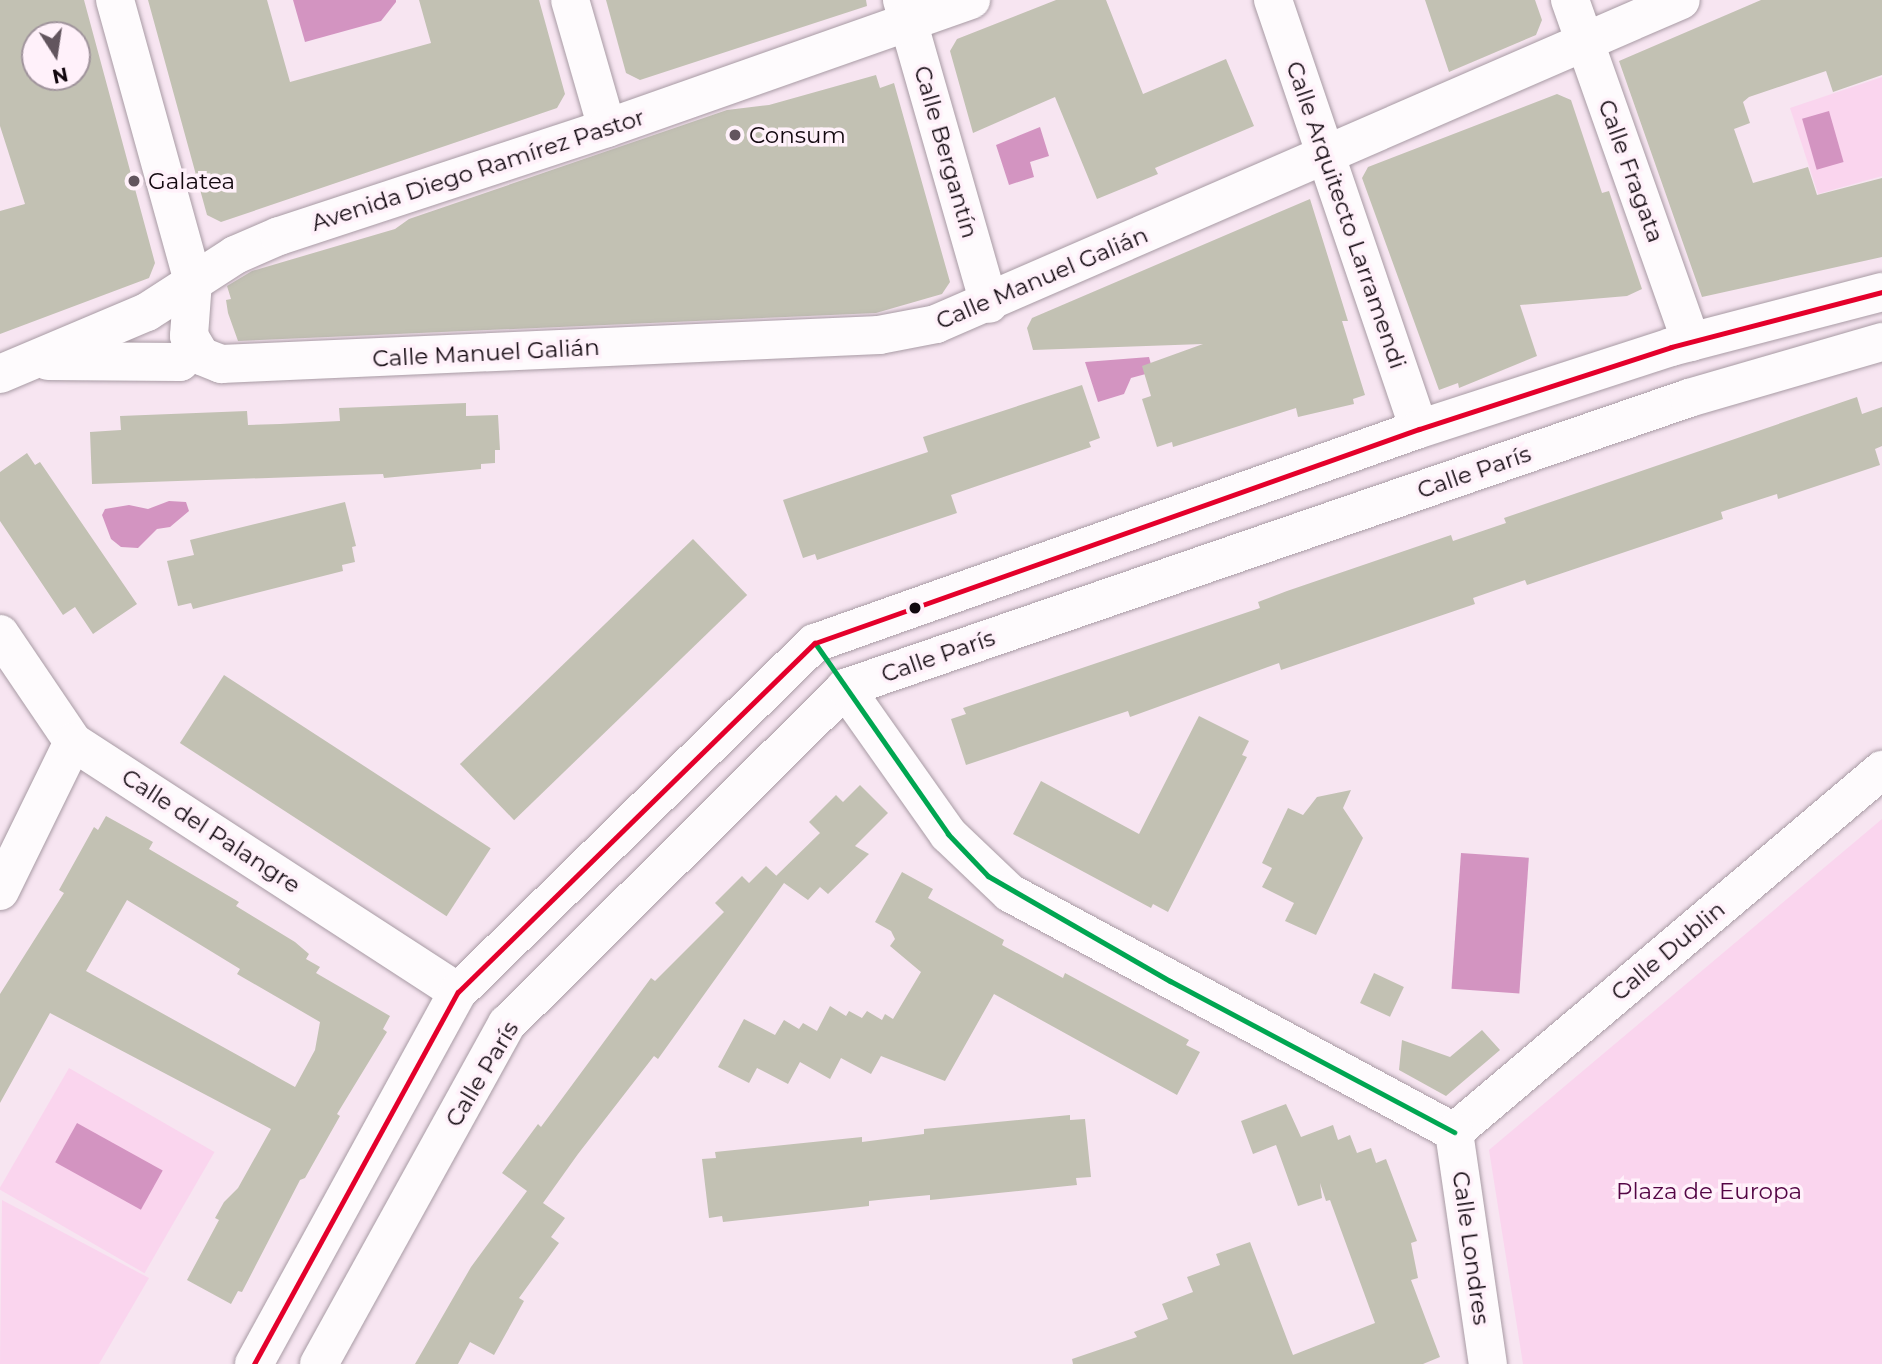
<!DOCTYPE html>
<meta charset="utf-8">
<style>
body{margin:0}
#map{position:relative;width:1882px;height:1364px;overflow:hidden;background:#f7e5f1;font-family:Montserrat,sans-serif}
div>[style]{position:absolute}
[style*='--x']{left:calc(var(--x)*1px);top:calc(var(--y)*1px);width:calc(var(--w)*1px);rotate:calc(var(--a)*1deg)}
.green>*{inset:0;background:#fad5ee;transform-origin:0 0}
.water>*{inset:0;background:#d394c1;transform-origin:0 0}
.building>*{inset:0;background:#c2c1b3;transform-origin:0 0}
.roads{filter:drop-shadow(0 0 2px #a89ba4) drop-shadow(0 0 2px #a89ba4)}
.minor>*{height:38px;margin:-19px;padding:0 19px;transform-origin:19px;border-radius:19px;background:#fefbfd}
.secondary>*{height:38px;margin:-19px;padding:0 19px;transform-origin:19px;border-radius:19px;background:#fefbfd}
.bus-1>*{height:5px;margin:-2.5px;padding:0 2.5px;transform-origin:2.5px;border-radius:2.5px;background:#00a651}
.bus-2>*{height:5px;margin:-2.5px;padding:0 2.5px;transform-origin:2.5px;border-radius:2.5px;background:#e4002b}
.dots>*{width:19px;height:19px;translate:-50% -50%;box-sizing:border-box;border:4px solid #fff1fa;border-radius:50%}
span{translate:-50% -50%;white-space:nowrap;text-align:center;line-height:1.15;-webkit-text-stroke:7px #fff1fa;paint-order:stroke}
.poi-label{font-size:23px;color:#12080f}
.left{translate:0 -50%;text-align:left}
.street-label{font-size:23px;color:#12080f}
.park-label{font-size:23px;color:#530544}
.north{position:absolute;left:21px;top:21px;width:70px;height:70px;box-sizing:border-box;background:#fff1fa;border:2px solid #a0949c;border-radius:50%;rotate:168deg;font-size:19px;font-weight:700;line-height:28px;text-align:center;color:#12080f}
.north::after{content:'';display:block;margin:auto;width:24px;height:32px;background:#62555e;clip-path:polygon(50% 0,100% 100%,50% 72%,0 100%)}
</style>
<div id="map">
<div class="green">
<div style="clip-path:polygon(1882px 77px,1882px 176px,1818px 194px,1790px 108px)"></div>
<div style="clip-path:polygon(1882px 819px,1882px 1364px,1523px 1364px,1489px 1150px)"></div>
<div style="left:69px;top:1068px;width:168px;height:140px;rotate:30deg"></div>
<div style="clip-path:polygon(2px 1200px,149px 1278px,99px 1364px,0 1364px)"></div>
</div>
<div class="water">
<div style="clip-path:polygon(293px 0,396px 0,396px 2px,381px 21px,305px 42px)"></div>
<div style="left:1829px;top:111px;width:53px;height:28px;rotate:74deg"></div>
<div style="clip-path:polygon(1040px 127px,1049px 156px,1030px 162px,1034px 177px,1009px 185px,996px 145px)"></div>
<div style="clip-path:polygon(1149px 357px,1153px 372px,1131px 378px,1124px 394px,1098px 402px,1085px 362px)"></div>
<div style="clip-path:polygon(169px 501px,186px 502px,189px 511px,170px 527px,157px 529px,138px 548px,121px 547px,111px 539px,102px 515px,105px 509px,129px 505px,148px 509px)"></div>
<div style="left:1461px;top:853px;width:68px;height:136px;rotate:4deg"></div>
<div style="left:77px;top:1123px;width:98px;height:45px;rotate:29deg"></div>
</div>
<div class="building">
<div style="clip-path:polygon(evenodd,0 0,84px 0,155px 263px,149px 278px,0 334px,0 211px,25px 204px,0 126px,0 0,35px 35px,77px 35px,77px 77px,35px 77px,35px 35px)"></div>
<div style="clip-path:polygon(148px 0,267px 0,290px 82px,431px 43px,419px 0,539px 0,565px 94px,557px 108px,221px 222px,207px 215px)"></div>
<div style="clip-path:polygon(606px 0,866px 0,867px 6px,640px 80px,626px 73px)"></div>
<div style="clip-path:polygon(1056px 0,1106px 0,1143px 94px,1226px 59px,1254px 126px,1155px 168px,1158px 174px,1097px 199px,1055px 97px,973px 133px,950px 51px,957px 39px)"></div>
<div style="clip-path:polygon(1425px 0,1535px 0,1542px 20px,1536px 35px,1449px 72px)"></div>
<div style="clip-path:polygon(1761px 0,1882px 0,1882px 75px,1833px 92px,1826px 71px,1749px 97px,1743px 102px,1750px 123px,1734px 129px,1753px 183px,1808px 167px,1817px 195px,1882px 178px,1882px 257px,1702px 297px,1619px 61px)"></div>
<div style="clip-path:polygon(876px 75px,880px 88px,894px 83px,950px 282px,942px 294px,876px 313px,238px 341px,228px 313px,226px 300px,231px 299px,227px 286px,252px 271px,395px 229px,409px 219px,727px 110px,769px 105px)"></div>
<div style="clip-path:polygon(1557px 94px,1571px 100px,1602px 193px,1609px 191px,1642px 289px,1627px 296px,1520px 305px,1537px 356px,1459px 388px,1458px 383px,1439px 390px,1362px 178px,1368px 167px)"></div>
<div style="clip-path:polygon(1310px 199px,1348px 321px,1342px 321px,1365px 395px,1353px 399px,1354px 404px,1298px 417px,1296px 408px,1173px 447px,1172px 442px,1157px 447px,1142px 399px,1151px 396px,1142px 366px,1203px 344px,1033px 350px,1027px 328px,1032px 318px)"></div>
<div style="clip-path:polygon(1082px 385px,1100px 438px,1089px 442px,1091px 447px,951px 495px,957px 513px,817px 560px,815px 554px,803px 558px,783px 500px,928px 452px,923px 437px)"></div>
<div style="clip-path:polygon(1857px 397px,1862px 414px,1882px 407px,1882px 446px,1875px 449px,1880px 465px,1778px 499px,1777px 494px,1721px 512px,1723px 519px,1527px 585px,1525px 580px,1473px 598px,1475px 604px,1281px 670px,1279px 663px,1130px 717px,1128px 711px,966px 765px,951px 719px,966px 714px,963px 708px,1260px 608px,1258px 602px,1287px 591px,1451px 535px,1453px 541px,1506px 523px,1504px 518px)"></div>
<div style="clip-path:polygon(466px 403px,466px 416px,498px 415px,500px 450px,495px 450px,495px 463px,481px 464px,481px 469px,384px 478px,383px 474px,92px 484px,90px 432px,121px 430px,120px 416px,247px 411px,248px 425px,280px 424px,340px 421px,339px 408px)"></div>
<div style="clip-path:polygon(27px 453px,35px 465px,40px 462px,137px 604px,93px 634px,75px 607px,63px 615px,0 521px,0 472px)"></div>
<div style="clip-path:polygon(345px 502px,356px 546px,352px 547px,355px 562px,342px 565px,343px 571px,193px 609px,191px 603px,178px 606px,167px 561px,194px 555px,190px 540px)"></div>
<div style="left:693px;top:539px;width:78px;height:324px;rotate:46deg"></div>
<div style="left:224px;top:675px;width:318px;height:81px;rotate:33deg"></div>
<div style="clip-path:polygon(1199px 716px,1249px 741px,1242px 755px,1247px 757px,1168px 912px,1153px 904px,1151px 908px,1013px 834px,1041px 781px,1139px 834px)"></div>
<div style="clip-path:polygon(860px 785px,888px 813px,855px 846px,869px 854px,828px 894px,820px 887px,808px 900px,784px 883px,658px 1059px,654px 1056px,578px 1154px,543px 1203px,565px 1218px,551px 1237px,559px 1243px,519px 1298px,524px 1301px,494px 1355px,470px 1342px,458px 1364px,415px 1364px,471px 1267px,527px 1191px,502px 1173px,538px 1124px,541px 1127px,651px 978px,655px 981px,724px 912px,715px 903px,742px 876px,749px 883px,766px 866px,783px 882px,776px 876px,820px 833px,809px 822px,836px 795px,843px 802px)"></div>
<div style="clip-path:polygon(1351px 790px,1343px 808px,1363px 838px,1316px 935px,1285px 921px,1294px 903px,1262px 887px,1272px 868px,1262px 863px,1288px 808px,1303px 815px,1317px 797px)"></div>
<div style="clip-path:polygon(evenodd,106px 816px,153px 842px,149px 849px,239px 902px,236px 906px,295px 942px,309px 954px,306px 959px,320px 967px,316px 973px,390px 1016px,383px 1029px,387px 1032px,337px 1114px,340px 1116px,305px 1178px,300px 1180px,242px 1292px,238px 1291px,231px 1304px,187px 1280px,219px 1220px,215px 1218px,224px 1202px,238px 1188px,271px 1129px,50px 1013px,0 1103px,0 994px,64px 893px,59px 890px,94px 827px,98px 830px,106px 816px,127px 900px,240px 969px,237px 974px,320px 1022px,315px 1050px,295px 1087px,86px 971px,127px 900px)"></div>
<div style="clip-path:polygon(902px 872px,933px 889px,928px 898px,1004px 940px,1002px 945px,1063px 978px,1065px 973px,1189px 1040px,1186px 1045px,1200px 1052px,1177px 1095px,994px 994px,945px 1081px,881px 1056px,871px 1074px,841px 1058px,830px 1079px,800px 1062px,788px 1084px,757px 1068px,749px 1083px,718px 1067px,744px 1019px,775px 1035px,784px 1020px,799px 1029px,803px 1023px,817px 1031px,830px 1006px,846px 1016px,849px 1011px,862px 1018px,867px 1011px,882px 1020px,885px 1014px,893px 1019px,921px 972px,890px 946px,895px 939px,891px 931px,875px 922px)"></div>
<div style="left:1374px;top:973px;width:33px;height:33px;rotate:25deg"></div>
<div style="clip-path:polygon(1482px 1030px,1500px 1050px,1446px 1096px,1399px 1070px,1402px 1040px,1450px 1057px)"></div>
<div style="clip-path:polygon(1286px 1104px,1301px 1137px,1333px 1125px,1338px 1140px,1350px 1135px,1357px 1153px,1371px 1148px,1376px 1163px,1386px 1159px,1417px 1241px,1411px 1243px,1418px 1278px,1411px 1280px,1440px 1357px,1423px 1364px,1073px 1364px,1072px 1359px,1137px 1337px,1134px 1332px,1168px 1319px,1162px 1304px,1193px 1292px,1187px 1277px,1220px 1265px,1216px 1254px,1250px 1242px,1293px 1355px,1375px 1323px,1330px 1200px,1326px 1201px,1320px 1183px,1322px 1198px,1298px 1206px,1276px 1145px,1253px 1154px,1241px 1121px)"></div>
<div style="clip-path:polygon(1070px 1115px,1070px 1120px,1085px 1119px,1091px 1177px,1076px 1178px,1077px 1185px,930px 1200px,930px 1195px,898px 1198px,869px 1201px,869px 1206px,723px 1222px,722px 1216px,709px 1218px,702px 1159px,716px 1158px,715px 1152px,862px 1137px,862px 1142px,924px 1134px,924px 1129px)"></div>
</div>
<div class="roads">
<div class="minor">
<div style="--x:115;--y:0;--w:292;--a:74.5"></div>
<div style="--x:193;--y:281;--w:55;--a:94.2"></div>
<div style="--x:189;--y:336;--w:23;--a:59"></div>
<div style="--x:201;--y:356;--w:22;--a:22"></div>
<div style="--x:221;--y:364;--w:659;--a:-2.52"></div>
<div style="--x:879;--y:335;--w:58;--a:-10.9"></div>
<div style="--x:936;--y:324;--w:812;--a:-23.5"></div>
<div style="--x:570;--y:0;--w:133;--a:73.9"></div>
<div style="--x:902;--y:0;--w:316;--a:74"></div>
<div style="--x:1273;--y:0;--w:453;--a:71.2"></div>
<div style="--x:1570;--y:0;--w:363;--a:70.5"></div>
<div style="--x:48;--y:361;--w:132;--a:0.4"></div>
<div style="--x:180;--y:362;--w:21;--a:-47"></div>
<div style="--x:0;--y:374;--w:160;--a:-22.9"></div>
<div style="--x:147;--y:312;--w:105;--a:-32.9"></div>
<div style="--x:235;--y:255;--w:48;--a:-23.4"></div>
<div style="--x:279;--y:236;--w:345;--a:-18.2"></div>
<div style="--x:607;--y:128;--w:386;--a:-19.4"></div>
<div style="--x:0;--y:634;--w:130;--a:55.9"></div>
<div style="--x:73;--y:742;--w:459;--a:33"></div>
<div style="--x:845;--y:688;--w:179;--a:54.8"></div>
<div style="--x:948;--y:834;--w:86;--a:43.6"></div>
<div style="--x:1010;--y:893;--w:504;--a:28.29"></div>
<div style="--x:0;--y:891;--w:166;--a:-63.9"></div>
<div style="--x:1454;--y:1132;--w:561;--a:-40.22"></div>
<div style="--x:1454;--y:1132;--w:234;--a:81.7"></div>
</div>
<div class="secondary">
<div style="--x:254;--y:1364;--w:424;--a:-61.3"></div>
<div style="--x:458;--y:992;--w:499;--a:-44.4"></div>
<div style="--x:815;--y:643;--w:641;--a:-19.51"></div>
<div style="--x:1419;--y:429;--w:265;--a:-18"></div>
<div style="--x:1671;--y:347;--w:218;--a:-14.6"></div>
<div style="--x:319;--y:1364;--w:389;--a:-61.1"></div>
<div style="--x:507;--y:1024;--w:477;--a:-44.8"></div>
<div style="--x:845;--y:688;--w:892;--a:-18.96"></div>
<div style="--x:1689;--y:398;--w:201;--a:-16.2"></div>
</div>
</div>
<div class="bus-1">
<div style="--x:815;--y:643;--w:233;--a:55.1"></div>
<div style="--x:948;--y:834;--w:58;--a:46.4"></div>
<div style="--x:988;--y:876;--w:210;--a:30"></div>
<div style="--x:1170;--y:981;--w:322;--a:28"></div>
</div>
<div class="bus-2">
<div style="--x:254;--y:1364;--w:424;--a:-61.3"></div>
<div style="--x:458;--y:992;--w:499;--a:-44.4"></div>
<div style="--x:815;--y:643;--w:641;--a:-19.51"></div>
<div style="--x:1419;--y:429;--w:265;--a:-18"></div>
<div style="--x:1671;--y:347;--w:218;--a:-14.6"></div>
</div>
<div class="dots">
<div style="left:735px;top:135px;background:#62555e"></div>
<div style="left:134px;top:181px;background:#62555e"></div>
<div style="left:915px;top:608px;background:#12080f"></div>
</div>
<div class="poi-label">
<span class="left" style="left:749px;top:135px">Consum</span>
<span class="left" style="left:148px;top:181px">Galatea</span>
</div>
<div class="street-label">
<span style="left:946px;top:152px;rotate:74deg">Calle Bergantín</span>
<span style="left:478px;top:170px;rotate:-18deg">Avenida Diego Ramírez Pastor</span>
<span style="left:1631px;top:171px;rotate:70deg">Calle Fragata</span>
<span style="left:1346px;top:215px;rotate:71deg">Calle Arquitecto Larramendi</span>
<span style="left:1042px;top:278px;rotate:-23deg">Calle Manuel Galián</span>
<span style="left:486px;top:353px;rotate:-3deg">Calle Manuel Galián</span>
<span style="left:1474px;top:472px;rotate:-19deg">Calle París</span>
<span style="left:938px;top:656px;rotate:-19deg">Calle París</span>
<span style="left:211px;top:831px;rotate:33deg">Calle del Palangre</span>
<span style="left:1668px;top:951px;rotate:-40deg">Calle Dublin</span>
<span style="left:482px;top:1074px;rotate:-59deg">Calle París</span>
<span style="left:1471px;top:1248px;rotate:82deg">Calle Londres</span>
</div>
<div class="park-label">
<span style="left:1709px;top:1191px">Plaza de Europa</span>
</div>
<div class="north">N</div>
</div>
